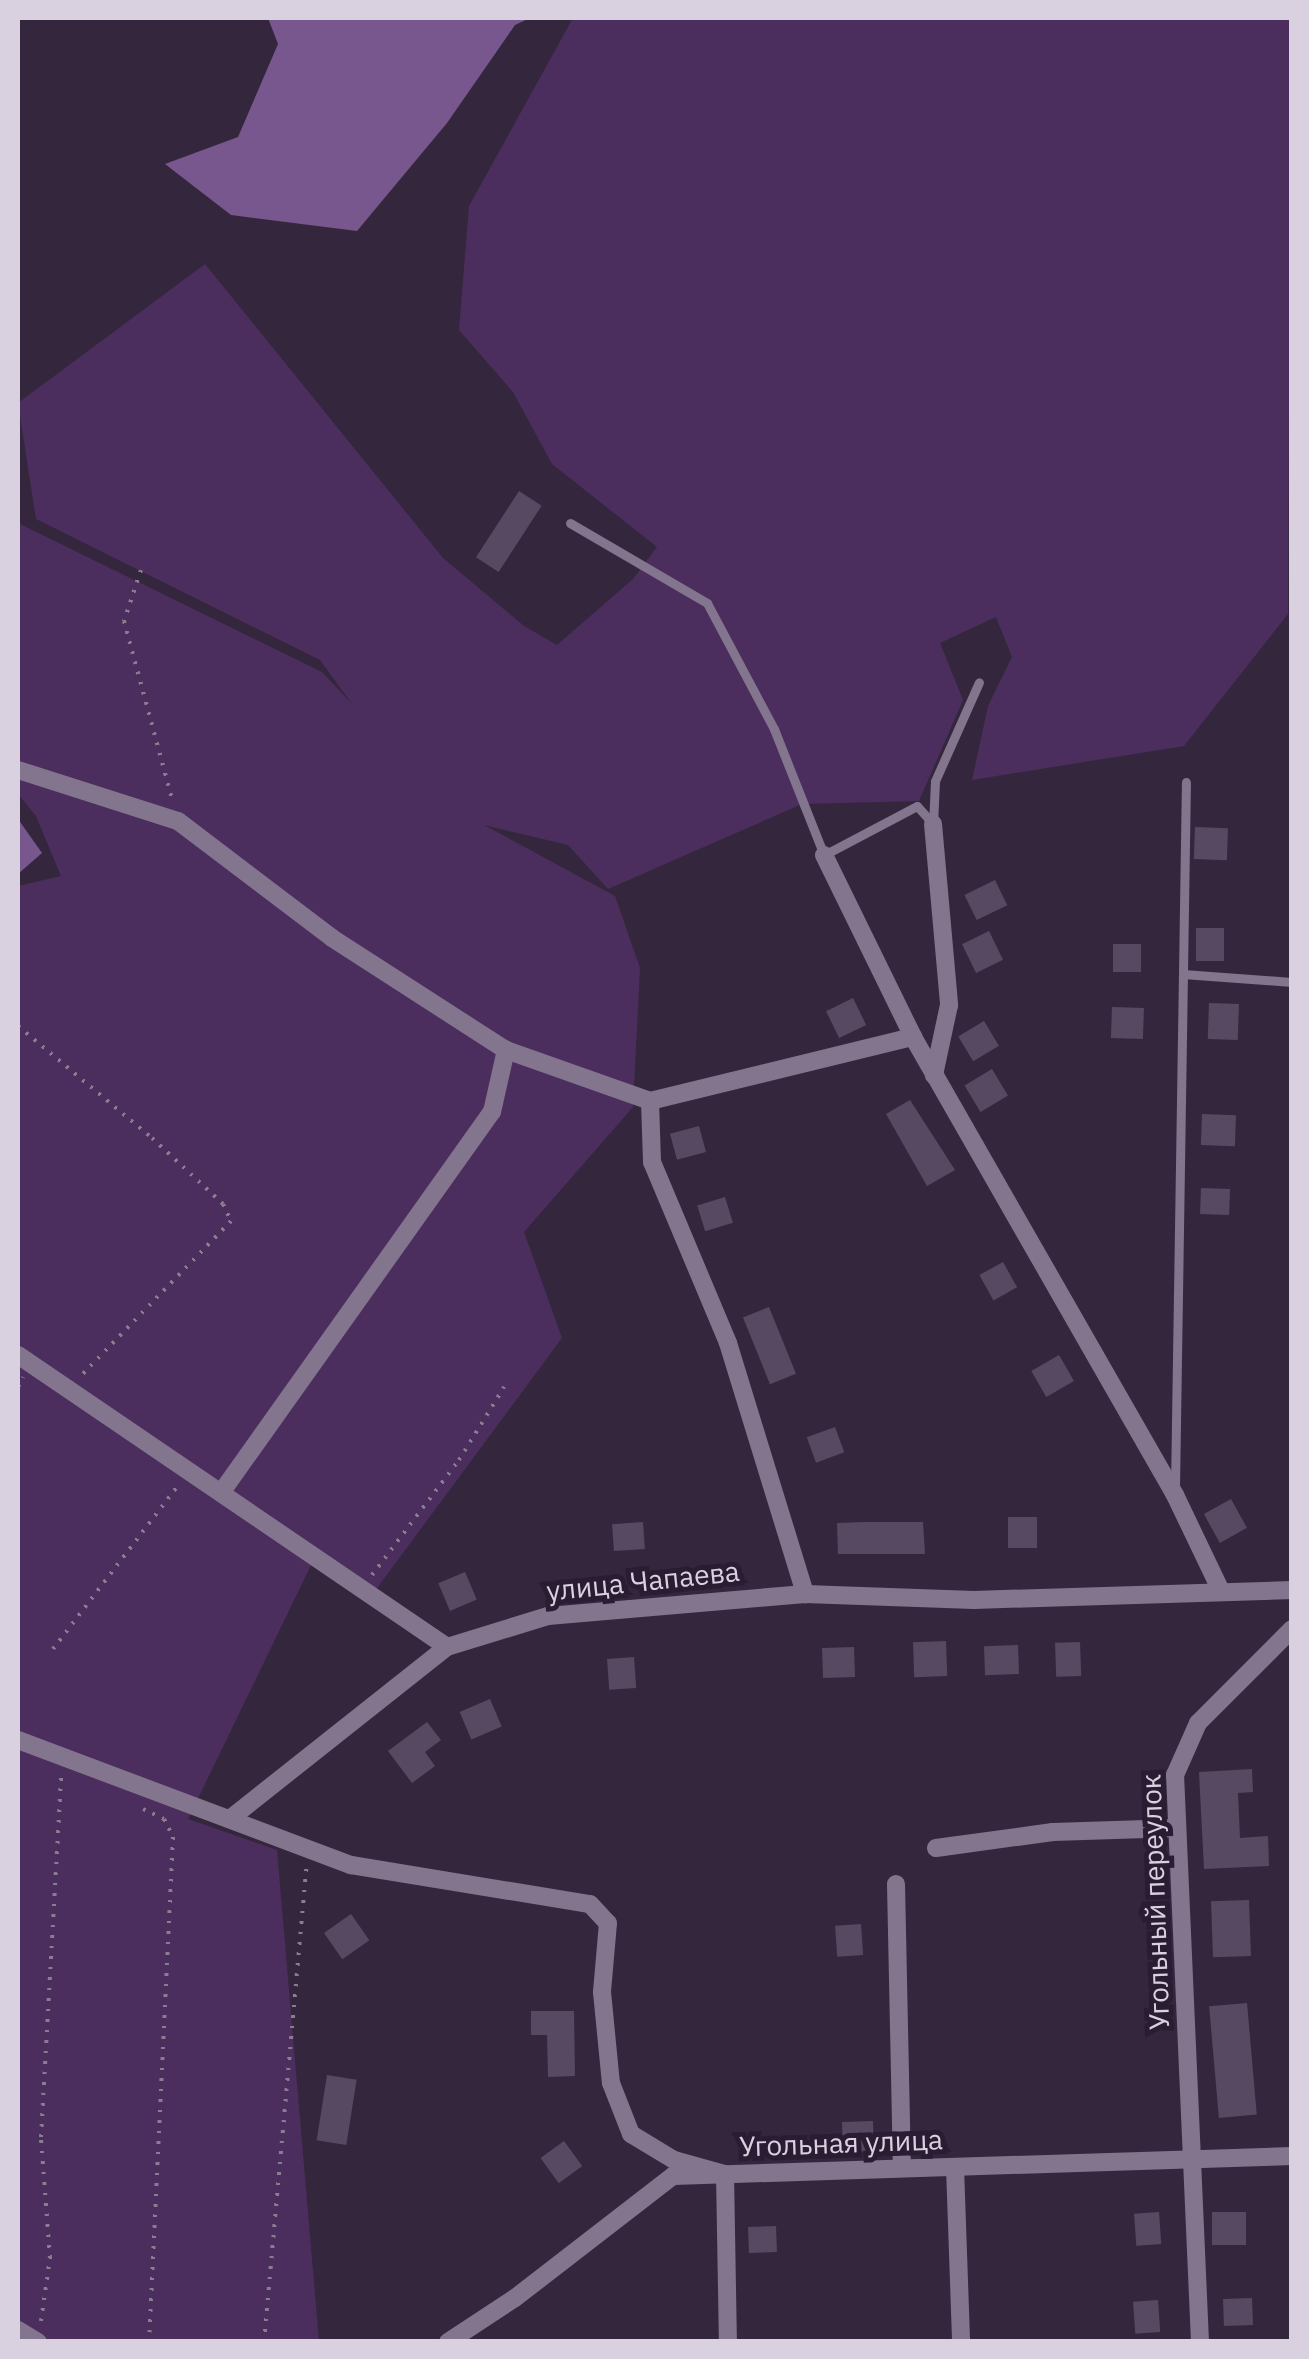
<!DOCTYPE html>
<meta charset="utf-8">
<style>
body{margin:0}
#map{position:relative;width:1309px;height:2359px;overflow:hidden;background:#34273d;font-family:"IBM Plex Sans",sans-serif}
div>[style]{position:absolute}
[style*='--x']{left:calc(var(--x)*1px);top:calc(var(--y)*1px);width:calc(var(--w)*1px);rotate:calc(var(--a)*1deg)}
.green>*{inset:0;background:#4b2e5d}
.water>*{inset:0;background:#78578e}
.building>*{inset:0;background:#574961;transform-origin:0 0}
.path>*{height:4px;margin-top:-2px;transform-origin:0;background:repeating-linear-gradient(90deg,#887e90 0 2.5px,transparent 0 10.5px)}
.lane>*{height:9px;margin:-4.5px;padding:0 4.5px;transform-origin:4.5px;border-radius:4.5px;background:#84758f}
.street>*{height:18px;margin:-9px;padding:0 9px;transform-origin:9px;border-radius:9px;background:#84758f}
span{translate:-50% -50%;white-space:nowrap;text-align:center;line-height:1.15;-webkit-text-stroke:10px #2a1d33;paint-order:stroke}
.street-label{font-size:28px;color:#d9d1df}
.frame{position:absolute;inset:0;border:20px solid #d9d1df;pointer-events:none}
</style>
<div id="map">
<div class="green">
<div style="clip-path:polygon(573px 18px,1291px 18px,1288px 614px,1184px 746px,972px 780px,988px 706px,1012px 657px,996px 617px,940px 643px,963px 700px,919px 801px,802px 804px,608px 889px,568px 845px,484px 825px,615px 896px,640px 968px,633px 1107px,524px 1232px,562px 1338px,366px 1603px,313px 1561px,188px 1819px,277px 1850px,319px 2341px,18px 2341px,18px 886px,61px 876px,36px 816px,18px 794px,18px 523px,322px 672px,352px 704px,320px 660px,36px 519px,18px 403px,205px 264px,443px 558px,524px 626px,557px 645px,633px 579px,657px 547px,552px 464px,513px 392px,459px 330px,469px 206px)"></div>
</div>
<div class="water">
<div style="clip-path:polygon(268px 18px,530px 18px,515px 25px,447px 123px,357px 231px,231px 215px,165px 164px,238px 137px,278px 44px)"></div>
<div style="clip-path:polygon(18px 819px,42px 853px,18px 874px)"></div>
</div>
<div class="building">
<div style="left:519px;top:491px;width:27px;height:79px;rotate:33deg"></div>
<div style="left:1195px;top:827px;width:33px;height:32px;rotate:2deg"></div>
<div style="left:995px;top:880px;width:28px;height:34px;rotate:64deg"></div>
<div style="left:1196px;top:928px;width:28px;height:33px"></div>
<div style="left:989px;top:931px;width:32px;height:30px;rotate:64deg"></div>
<div style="left:1113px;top:944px;width:28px;height:28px"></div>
<div style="left:853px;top:998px;width:30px;height:30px;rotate:64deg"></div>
<div style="left:1209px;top:1003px;width:30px;height:36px;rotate:2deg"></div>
<div style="left:1112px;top:1007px;width:32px;height:31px;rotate:2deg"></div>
<div style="left:984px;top:1021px;width:29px;height:30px;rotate:59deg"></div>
<div style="left:992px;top:1069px;width:31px;height:32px;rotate:59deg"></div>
<div style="clip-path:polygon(910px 1100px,955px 1170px,927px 1186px,886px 1114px)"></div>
<div style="left:1202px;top:1114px;width:34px;height:31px;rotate:2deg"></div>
<div style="left:699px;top:1126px;width:27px;height:30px;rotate:75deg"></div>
<div style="left:1201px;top:1188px;width:29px;height:26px;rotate:2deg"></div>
<div style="left:725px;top:1197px;width:27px;height:29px;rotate:73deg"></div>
<div style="left:1003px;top:1262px;width:29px;height:27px;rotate:61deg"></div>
<div style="left:769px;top:1307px;width:72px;height:28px;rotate:68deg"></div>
<div style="left:1059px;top:1355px;width:30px;height:32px;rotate:60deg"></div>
<div style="left:835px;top:1427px;width:27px;height:30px;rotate:70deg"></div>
<div style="left:1231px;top:1499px;width:33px;height:31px;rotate:61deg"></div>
<div style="left:1008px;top:1517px;width:29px;height:31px"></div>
<div style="left:643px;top:1522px;width:27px;height:31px;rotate:86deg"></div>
<div style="clip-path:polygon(865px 1522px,923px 1522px,925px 1554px,838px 1554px,837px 1523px)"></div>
<div style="left:465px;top:1572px;width:30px;height:29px;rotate:67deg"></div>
<div style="left:946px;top:1641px;width:35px;height:33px;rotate:88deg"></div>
<div style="left:1080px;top:1642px;width:34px;height:25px;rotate:88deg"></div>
<div style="left:1018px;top:1645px;width:29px;height:34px;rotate:88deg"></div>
<div style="left:854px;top:1647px;width:30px;height:32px;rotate:88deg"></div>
<div style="left:634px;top:1657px;width:31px;height:27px;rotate:86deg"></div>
<div style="left:490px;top:1699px;width:30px;height:33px;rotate:67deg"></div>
<div style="clip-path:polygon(427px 1722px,441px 1740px,425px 1752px,435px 1766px,412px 1783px,388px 1751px)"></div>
<div style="clip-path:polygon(1252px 1769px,1253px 1792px,1238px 1793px,1240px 1838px,1268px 1836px,1269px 1866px,1204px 1869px,1199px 1772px)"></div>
<div style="left:1249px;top:1900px;width:56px;height:38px;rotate:88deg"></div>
<div style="left:351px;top:1914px;width:32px;height:33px;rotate:55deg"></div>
<div style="left:861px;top:1924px;width:31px;height:26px;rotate:86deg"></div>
<div style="left:1247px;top:2003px;width:112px;height:38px;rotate:85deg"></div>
<div style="clip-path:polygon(531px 2011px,574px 2011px,575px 2076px,548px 2077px,547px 2035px,531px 2035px)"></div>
<div style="left:327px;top:2075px;width:30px;height:66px;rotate:9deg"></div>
<div style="left:873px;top:2121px;width:30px;height:31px;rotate:88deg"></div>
<div style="left:564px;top:2141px;width:31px;height:29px;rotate:54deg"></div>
<div style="left:1159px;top:2212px;width:32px;height:25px;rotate:86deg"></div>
<div style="left:1212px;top:2212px;width:34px;height:33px"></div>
<div style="left:776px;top:2226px;width:26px;height:28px;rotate:88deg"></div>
<div style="left:1252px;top:2298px;width:27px;height:29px;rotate:88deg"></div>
<div style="left:1158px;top:2300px;width:32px;height:25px;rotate:86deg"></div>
</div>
<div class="path">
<div style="--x:141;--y:570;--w:54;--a:108.4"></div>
<div style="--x:124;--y:621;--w:188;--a:74.9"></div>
<div style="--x:18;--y:1026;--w:175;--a:39.9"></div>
<div style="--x:152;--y:1138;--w:97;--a:42.9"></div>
<div style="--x:223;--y:1204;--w:19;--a:65"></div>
<div style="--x:231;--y:1221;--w:214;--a:134.1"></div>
<div style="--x:18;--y:1387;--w:11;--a:-63"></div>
<div style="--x:372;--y:1575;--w:144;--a:-52.9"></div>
<div style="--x:459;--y:1460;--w:86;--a:-58.3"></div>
<div style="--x:53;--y:1649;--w:208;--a:-52.6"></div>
<div style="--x:143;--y:1809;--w:23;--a:25"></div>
<div style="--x:164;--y:1819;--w:20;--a:63"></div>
<div style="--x:173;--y:1837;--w:506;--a:92.72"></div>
<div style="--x:41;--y:2321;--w:64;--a:-81.9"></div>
<div style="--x:50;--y:2258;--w:121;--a:-94.3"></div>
<div style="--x:41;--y:2137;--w:361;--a:-86.8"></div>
<div style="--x:264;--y:2342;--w:476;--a:-84.9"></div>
</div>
<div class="lane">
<div style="--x:570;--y:523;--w:159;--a:30.3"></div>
<div style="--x:707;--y:603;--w:143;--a:62"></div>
<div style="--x:774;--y:729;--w:136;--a:68.4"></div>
<div style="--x:824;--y:855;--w:105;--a:-27.8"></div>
<div style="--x:917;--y:806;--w:24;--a:48"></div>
<div style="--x:933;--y:824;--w:43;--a:-87.3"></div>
<div style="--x:935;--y:781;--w:108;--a:-66"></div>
<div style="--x:1183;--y:974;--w:109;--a:4.2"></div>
<div style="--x:1175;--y:1487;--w:705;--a:-89.11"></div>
</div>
<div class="street">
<div style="--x:18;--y:770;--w:168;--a:17.7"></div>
<div style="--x:178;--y:821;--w:193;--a:37.2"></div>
<div style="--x:332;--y:938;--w:207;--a:32.8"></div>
<div style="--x:506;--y:1050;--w:153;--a:19.5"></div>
<div style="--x:650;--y:1101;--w:271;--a:-13.7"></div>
<div style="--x:933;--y:824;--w:182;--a:84.9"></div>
<div style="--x:949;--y:1005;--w:72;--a:102.1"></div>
<div style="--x:824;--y:855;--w:203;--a:63.9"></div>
<div style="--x:913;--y:1037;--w:528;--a:60.23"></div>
<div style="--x:1175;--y:1495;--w:106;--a:64.4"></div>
<div style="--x:650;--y:1101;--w:61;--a:88.1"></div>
<div style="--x:652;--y:1162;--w:196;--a:67.2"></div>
<div style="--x:728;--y:1343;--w:263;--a:72.9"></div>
<div style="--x:18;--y:1355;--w:519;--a:34.24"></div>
<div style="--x:223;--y:1490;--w:464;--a:-54.6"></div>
<div style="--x:492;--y:1112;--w:64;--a:-77.3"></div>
<div style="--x:18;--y:1740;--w:356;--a:20.6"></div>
<div style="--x:351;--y:1865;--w:242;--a:9.3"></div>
<div style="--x:590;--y:1904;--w:26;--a:47"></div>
<div style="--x:608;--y:1923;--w:69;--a:95"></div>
<div style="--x:602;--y:1992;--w:91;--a:84.4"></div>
<div style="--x:611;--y:2083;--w:55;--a:68.6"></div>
<div style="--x:631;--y:2134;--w:50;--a:31.2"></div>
<div style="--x:674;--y:2160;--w:53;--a:15.4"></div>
<div style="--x:725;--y:2174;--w:168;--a:89"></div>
<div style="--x:231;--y:1818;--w:275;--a:-38.4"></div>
<div style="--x:447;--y:1647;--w:106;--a:-17.1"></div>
<div style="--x:548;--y:1616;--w:258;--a:-4.9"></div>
<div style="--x:805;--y:1594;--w:169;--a:2"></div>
<div style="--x:974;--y:1600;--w:318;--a:-1.8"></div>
<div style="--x:936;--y:1848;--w:118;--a:-7.8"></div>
<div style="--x:1053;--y:1832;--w:124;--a:-1.8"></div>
<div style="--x:896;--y:1884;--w:284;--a:88.8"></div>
<div style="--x:955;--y:2167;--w:175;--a:88"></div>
<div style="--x:18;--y:2330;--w:23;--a:31"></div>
<div style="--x:448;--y:2342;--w:80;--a:-33.3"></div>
<div style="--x:515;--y:2298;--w:200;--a:-37.7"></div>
<div style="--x:673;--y:2176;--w:619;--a:-1.85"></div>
<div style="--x:1200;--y:2342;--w:568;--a:-92.52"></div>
<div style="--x:1175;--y:1775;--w:57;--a:-66.1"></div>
<div style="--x:1198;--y:1723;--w:133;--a:-45"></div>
</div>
<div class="street-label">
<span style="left:643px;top:1581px;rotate:-6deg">улица Чапаева</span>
<span style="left:1155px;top:1902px;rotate:-92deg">Угольный переулок</span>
<span style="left:841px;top:2143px;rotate:-2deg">Угольная улица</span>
</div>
<div class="frame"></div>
</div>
